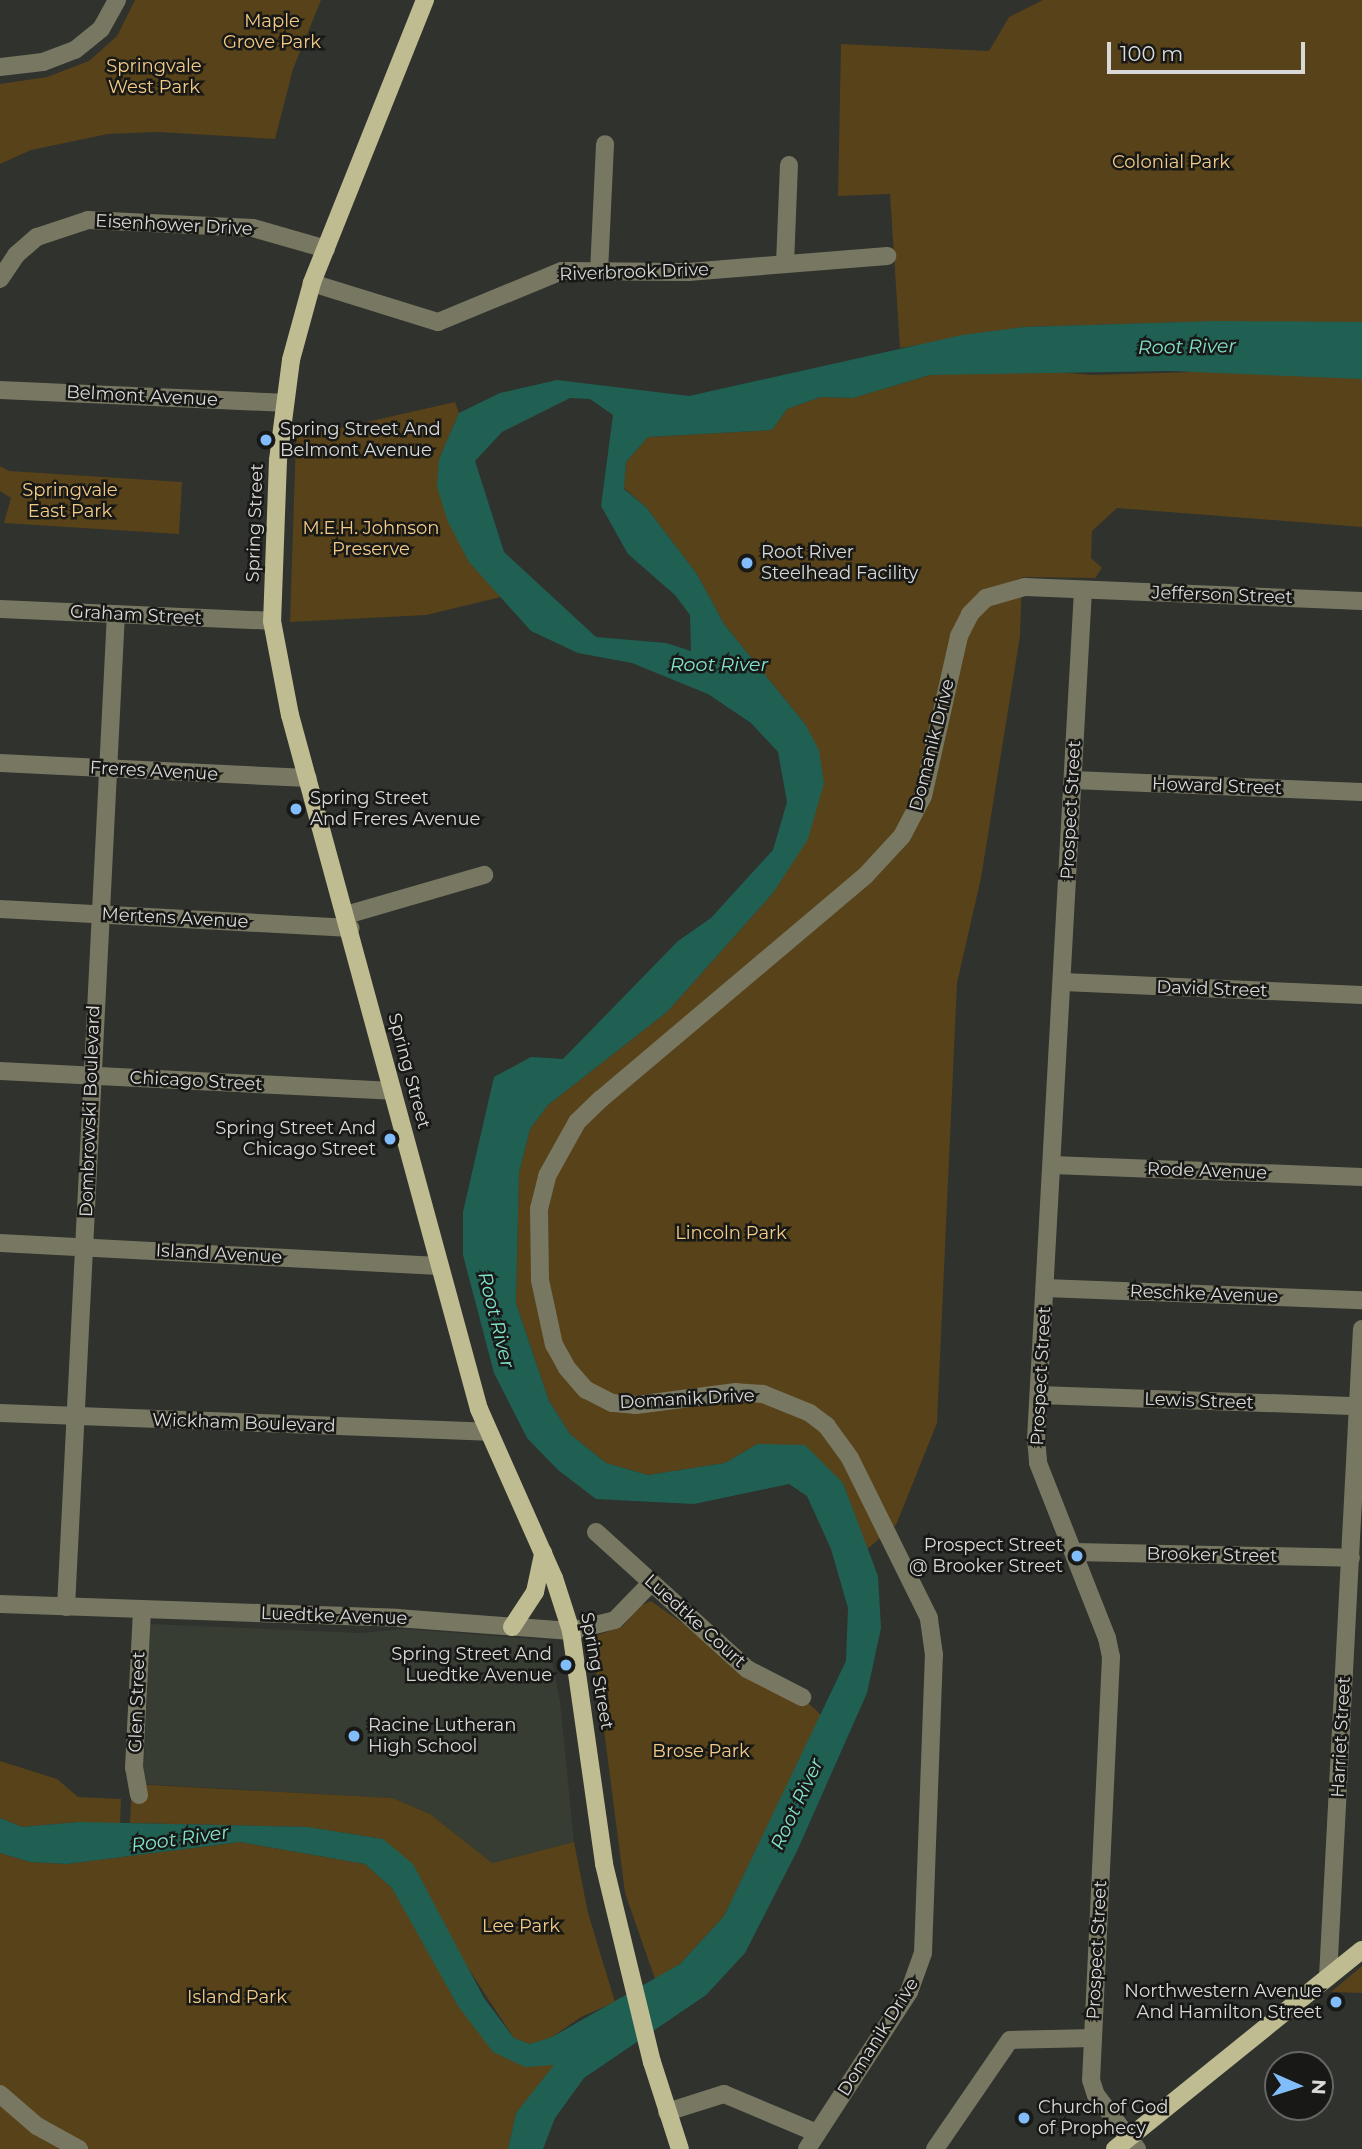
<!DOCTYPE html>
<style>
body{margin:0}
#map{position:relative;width:1362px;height:2149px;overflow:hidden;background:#2f322d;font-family:Montserrat,sans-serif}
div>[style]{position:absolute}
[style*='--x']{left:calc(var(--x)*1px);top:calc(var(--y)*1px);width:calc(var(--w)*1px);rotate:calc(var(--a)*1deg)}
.built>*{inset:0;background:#383d33}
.green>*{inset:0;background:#584219}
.water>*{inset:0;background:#1f6053}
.minor>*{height:18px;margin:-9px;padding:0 9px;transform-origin:9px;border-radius:9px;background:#787762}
.major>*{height:18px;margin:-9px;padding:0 9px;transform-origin:9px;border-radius:9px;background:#c0bc91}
.dots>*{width:19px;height:19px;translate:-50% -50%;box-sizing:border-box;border:4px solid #181917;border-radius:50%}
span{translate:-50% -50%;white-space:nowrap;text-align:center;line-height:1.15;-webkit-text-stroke:5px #181917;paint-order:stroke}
.park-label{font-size:18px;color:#f4cb86}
.street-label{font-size:18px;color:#d9dad7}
.poi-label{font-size:18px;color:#d9dad7}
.left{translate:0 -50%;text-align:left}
.right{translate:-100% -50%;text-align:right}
.water-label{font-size:19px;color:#82e3cc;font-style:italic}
.north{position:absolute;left:1264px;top:2051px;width:70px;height:70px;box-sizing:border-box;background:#181917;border:2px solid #656664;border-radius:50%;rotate:93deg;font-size:19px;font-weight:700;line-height:28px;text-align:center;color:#d9dad7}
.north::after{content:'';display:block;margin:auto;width:24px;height:32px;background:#81bdfa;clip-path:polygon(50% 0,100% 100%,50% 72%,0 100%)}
.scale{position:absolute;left:1107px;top:42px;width:198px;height:32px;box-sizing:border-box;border:4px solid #d9dad7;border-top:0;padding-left:9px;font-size:21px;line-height:24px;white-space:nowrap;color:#d9dad7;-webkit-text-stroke:5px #181917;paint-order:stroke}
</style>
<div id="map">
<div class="built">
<div style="clip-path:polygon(150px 1624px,360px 1633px,405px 1629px,548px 1640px,560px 1701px,574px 1842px,492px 1863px,430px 1814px,392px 1798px,143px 1784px)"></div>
</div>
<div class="green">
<div style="clip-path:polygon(135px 0,321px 0,293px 69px,275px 139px,158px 132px,108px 134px,31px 150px,0 164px,0 84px,47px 77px,89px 61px,117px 36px)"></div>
<div style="clip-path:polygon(1043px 0,1362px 0,1362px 527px,1117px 508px,1092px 531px,1091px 558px,1102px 568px,1095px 578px,1022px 577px,1020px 636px,981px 878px,957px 983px,937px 1423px,896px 1525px,867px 1549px,843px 1483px,757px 1444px,725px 1463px,648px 1475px,606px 1463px,570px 1434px,549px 1401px,516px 1303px,519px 1173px,530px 1129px,548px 1105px,667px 1012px,773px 893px,824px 783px,805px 724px,724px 624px,697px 574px,646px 507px,624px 488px,626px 462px,648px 437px,772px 430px,787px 409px,821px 397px,853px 398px,930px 375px,1032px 370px,1093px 375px,1192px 372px,1192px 322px,1024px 327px,900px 348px,890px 194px,838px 196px,841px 44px,989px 51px,1009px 17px)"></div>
<div style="clip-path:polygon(455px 402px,459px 413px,439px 459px,469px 562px,501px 597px,426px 615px,290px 622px,296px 438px)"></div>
<div style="clip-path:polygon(0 466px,9px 471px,182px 482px,179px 534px,4px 523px,11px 498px,0 491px)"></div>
<div style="clip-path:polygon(651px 1601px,747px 1669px,802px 1697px,821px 1715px,724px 1916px,680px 1964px,655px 1979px,625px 1893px,593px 1644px,595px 1636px,623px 1626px,638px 1607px)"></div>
<div style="clip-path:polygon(0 1761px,57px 1779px,78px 1797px,121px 1799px,120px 1825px,79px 1822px,22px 1827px,0 1818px)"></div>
<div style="clip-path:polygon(132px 1784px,392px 1798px,430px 1814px,492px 1863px,574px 1842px,588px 1913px,615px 2002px,581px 2017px,552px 2037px,530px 2044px,514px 2038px,383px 1839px,308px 1827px,130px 1823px)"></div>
<div style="clip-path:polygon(240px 1842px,365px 1864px,392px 1888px,413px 1921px,458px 2006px,555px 2065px,516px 2113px,508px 2149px,0 2149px,0 1853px,30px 1862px,67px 1864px)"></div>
<div style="clip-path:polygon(1362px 1966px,1362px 1993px,1331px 1992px)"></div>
</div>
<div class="water">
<div style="clip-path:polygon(evenodd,1216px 321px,1362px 322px,1362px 379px,1171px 371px,930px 375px,853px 398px,821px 397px,787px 409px,772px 430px,648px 437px,626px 462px,624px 489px,646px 507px,697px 574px,724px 624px,805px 724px,819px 750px,824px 783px,808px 839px,773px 893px,667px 1012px,548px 1105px,530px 1129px,519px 1173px,516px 1303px,549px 1401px,570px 1434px,606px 1463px,648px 1475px,725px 1463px,757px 1444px,805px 1445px,843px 1483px,878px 1576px,881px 1628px,867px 1693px,797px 1851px,745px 1953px,706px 1995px,584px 2078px,555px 2118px,543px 2149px,508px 2149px,516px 2113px,554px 2065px,525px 2067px,493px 2052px,458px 2006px,392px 1888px,365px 1864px,240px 1842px,67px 1864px,30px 1862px,0 1853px,0 1818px,22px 1827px,79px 1822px,308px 1827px,383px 1839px,413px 1864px,484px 1998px,514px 2038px,530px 2044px,552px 2037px,680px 1964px,724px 1916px,846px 1661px,848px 1608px,831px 1549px,807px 1496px,789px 1484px,694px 1504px,596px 1499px,558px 1470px,527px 1438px,494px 1373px,463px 1255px,463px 1212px,494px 1077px,531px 1057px,563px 1059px,678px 941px,711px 918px,773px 850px,787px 802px,778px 752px,751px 723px,708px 694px,632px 663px,578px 653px,531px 631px,469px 562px,448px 522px,437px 487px,439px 459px,459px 413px,500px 393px,557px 380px,689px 396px,962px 335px,1024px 327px,1216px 321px,570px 398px,590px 399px,613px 415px,601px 506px,628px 554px,675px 595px,690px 615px,691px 651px,666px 643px,596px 637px,504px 552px,475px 461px,502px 432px,570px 398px)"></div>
</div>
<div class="minor">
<div style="--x:0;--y:67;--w:43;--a:-6.6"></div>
<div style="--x:43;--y:62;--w:34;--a:-21"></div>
<div style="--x:75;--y:50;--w:33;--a:-39"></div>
<div style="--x:101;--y:29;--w:33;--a:-61"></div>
<div style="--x:785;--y:264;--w:99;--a:-87.7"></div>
<div style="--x:599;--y:272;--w:128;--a:-87.3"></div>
<div style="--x:0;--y:279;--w:29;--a:-56"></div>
<div style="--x:16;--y:255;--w:28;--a:-41"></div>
<div style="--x:37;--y:237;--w:54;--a:-18.4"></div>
<div style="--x:88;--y:220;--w:165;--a:2.8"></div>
<div style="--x:253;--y:228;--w:76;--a:16"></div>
<div style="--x:312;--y:283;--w:132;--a:17.2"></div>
<div style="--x:438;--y:322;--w:134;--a:-22.4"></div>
<div style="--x:562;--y:271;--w:126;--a:0.5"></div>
<div style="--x:688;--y:272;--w:200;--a:-4.6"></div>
<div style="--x:0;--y:390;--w:283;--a:2.6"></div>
<div style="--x:1083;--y:590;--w:849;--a:93.17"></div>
<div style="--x:1036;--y:1438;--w:25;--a:85"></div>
<div style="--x:1038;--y:1463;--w:188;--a:68.5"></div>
<div style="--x:1107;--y:1638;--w:19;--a:78"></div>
<div style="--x:1111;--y:1657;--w:423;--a:92.7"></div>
<div style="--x:1091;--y:2080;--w:16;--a:72"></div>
<div style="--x:1096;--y:2095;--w:68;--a:52.8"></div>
<div style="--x:0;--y:609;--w:272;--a:2.5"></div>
<div style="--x:0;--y:763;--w:308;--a:2.8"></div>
<div style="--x:1073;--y:780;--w:289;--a:2.4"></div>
<div style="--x:0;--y:909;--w:351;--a:3.1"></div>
<div style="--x:346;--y:915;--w:144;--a:-16.2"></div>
<div style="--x:1063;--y:982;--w:299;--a:2.5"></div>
<div style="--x:0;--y:1071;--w:393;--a:2.9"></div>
<div style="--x:1052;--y:1165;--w:310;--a:2.2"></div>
<div style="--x:0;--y:1243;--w:439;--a:3"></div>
<div style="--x:1045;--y:1288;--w:317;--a:2.2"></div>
<div style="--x:1039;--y:1395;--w:319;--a:2"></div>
<div style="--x:0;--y:1413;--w:488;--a:2.2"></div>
<div style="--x:596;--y:1532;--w:204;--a:42.2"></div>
<div style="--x:747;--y:1669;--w:62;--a:27"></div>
<div style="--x:1074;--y:1552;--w:277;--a:1.2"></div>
<div style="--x:0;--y:1604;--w:397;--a:2"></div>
<div style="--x:397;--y:1618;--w:174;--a:4.3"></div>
<div style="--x:571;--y:1631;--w:45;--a:-14"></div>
<div style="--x:615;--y:1620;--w:52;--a:-45.8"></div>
<div style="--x:66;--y:1607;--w:994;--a:-87.12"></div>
<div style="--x:139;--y:1795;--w:27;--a:-100"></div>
<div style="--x:134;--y:1768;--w:159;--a:-87.1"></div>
<div style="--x:1328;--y:1977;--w:649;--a:-87"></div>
<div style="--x:0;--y:2094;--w:49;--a:40.9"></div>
<div style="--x:37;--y:2126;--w:48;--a:28.7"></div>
<div style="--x:667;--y:2112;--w:60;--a:-17.5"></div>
<div style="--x:724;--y:2094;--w:101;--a:22.8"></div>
<div style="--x:807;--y:2149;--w:187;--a:-57"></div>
<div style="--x:909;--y:1992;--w:41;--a:-70.3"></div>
<div style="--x:923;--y:1953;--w:298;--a:-87.9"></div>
<div style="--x:934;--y:1655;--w:37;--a:-98"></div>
<div style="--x:929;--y:1618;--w:178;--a:-116.3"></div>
<div style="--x:850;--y:1458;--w:39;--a:-126"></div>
<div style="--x:827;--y:1426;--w:21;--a:-143"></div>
<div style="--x:810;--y:1413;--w:51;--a:-158"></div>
<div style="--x:763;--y:1394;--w:27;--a:-176"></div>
<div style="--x:736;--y:1392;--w:101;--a:172.6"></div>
<div style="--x:636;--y:1405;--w:24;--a:-175"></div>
<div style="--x:612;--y:1403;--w:29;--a:-153"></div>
<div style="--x:586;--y:1390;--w:29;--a:-131"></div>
<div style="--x:567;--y:1368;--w:26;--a:-119"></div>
<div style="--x:554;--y:1345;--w:66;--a:-102.2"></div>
<div style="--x:540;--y:1280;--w:71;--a:-90.8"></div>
<div style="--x:539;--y:1209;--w:34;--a:-76"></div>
<div style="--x:547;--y:1176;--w:62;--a:-60.9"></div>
<div style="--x:577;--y:1122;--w:33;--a:-44"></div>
<div style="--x:601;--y:1099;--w:347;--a:-40.2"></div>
<div style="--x:866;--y:875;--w:53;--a:-47.3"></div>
<div style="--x:902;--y:836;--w:45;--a:-62.3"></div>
<div style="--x:923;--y:796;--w:164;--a:-77.3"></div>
<div style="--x:959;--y:636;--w:25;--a:-63"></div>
<div style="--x:970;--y:614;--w:23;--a:-45"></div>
<div style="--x:986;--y:598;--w:41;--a:-15.8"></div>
<div style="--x:1025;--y:587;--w:337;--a:2.4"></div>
<div style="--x:935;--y:2149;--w:132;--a:-55.5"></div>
<div style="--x:1010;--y:2040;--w:83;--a:-1.4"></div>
</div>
<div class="major">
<div style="--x:425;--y:0;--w:305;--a:111.8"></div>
<div style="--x:312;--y:283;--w:80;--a:105.3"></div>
<div style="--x:291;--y:360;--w:101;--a:97.4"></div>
<div style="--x:278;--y:460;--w:161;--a:92.1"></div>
<div style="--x:272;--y:621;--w:96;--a:79.2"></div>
<div style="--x:290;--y:715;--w:719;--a:74.77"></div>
<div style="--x:479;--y:1409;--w:185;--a:66.1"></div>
<div style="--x:554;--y:1578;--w:56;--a:72.2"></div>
<div style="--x:571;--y:1631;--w:235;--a:81.9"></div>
<div style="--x:604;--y:1864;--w:204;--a:76.4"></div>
<div style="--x:652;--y:2062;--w:91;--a:72.2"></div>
<div style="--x:512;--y:1627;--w:42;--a:-56.7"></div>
<div style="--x:535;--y:1592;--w:40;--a:-78"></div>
<div style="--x:1115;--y:2149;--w:317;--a:-38.9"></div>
</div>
<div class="dots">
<div style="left:266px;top:440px;background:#81bdfa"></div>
<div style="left:747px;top:563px;background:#81bdfa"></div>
<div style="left:296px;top:809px;background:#81bdfa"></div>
<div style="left:390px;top:1139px;background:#81bdfa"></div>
<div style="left:1077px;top:1556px;background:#81bdfa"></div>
<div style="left:566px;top:1665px;background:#81bdfa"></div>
<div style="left:354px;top:1736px;background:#81bdfa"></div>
<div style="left:1336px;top:2002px;background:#81bdfa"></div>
<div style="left:1024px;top:2118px;background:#81bdfa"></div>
</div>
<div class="park-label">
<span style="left:272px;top:32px">Maple<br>Grove Park</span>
<span style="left:154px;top:77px">Springvale<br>West Park</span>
<span style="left:1171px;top:162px">Colonial Park</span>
<span style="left:70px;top:501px">Springvale<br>East Park</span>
<span style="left:371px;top:539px">M.E.H. Johnson<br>Preserve</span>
<span style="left:731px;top:1233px">Lincoln Park</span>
<span style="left:701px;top:1751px">Brose Park</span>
<span style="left:521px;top:1926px">Lee Park</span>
<span style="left:237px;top:1997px">Island Park</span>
</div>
<div class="street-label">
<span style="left:174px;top:225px;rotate:3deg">Eisenhower Drive</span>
<span style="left:634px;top:272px;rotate:-2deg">Riverbrook Drive</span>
<span style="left:142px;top:396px;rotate:3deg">Belmont Avenue</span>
<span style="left:255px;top:523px;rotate:-88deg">Spring Street</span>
<span style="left:1222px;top:595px;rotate:2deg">Jefferson Street</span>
<span style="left:136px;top:615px;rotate:3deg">Graham Street</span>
<span style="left:932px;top:745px;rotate:-76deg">Domanik Drive</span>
<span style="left:154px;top:771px;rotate:3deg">Freres Avenue</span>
<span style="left:1217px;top:786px;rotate:2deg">Howard Street</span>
<span style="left:1071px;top:810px;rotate:-87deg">Prospect Street</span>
<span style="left:175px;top:918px;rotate:3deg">Mertens Avenue</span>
<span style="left:1212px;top:989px;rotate:2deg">David Street</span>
<span style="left:409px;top:1071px;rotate:75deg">Spring Street</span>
<span style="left:196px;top:1081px;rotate:3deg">Chicago Street</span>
<span style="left:90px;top:1111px;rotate:-88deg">Dombrowski Boulevard</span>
<span style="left:1207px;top:1171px;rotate:2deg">Rode Avenue</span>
<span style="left:219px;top:1254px;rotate:3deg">Island Avenue</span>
<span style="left:1204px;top:1294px;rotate:2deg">Reschke Avenue</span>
<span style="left:1041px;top:1376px;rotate:-87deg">Prospect Street</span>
<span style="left:687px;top:1399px;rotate:-3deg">Domanik Drive</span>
<span style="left:1199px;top:1401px;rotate:2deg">Lewis Street</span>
<span style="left:244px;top:1423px;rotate:2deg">Wickham Boulevard</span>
<span style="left:1212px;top:1555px;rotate:1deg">Brooker Street</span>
<span style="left:334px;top:1616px;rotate:2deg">Luedtke Avenue</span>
<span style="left:695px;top:1621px;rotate:42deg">Luedtke Court</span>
<span style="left:597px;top:1671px;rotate:80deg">Spring Street</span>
<span style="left:137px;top:1702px;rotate:-88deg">Glen Street</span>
<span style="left:1341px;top:1737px;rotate:-87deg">Harriet Street</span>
<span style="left:1097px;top:1950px;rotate:-87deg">Prospect Street</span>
<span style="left:878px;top:2037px;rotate:-58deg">Domanik Drive</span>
</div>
<div class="poi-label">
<span class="left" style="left:280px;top:440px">Spring Street And<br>Belmont Avenue</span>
<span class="left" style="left:761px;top:563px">Root River<br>Steelhead Facility</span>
<span class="left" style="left:310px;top:809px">Spring Street<br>And Freres Avenue</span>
<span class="right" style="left:376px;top:1139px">Spring Street And<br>Chicago Street</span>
<span class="right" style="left:1063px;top:1556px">Prospect Street<br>@ Brooker Street</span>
<span class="right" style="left:552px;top:1665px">Spring Street And<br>Luedtke Avenue</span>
<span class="left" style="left:368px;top:1736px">Racine Lutheran<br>High School</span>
<span class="right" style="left:1322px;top:2002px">Northwestern Avenue<br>And Hamilton Street</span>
<span class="left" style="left:1038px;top:2118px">Church of God<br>of Prophecy</span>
</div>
<div class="water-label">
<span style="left:1187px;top:347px;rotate:-1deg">Root River</span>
<span style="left:719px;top:665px">Root River</span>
<span style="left:496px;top:1320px;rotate:76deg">Root River</span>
<span style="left:797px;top:1804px;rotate:-65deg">Root River</span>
<span style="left:180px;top:1839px;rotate:-8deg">Root River</span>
</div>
<div class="north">N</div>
<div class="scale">100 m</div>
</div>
